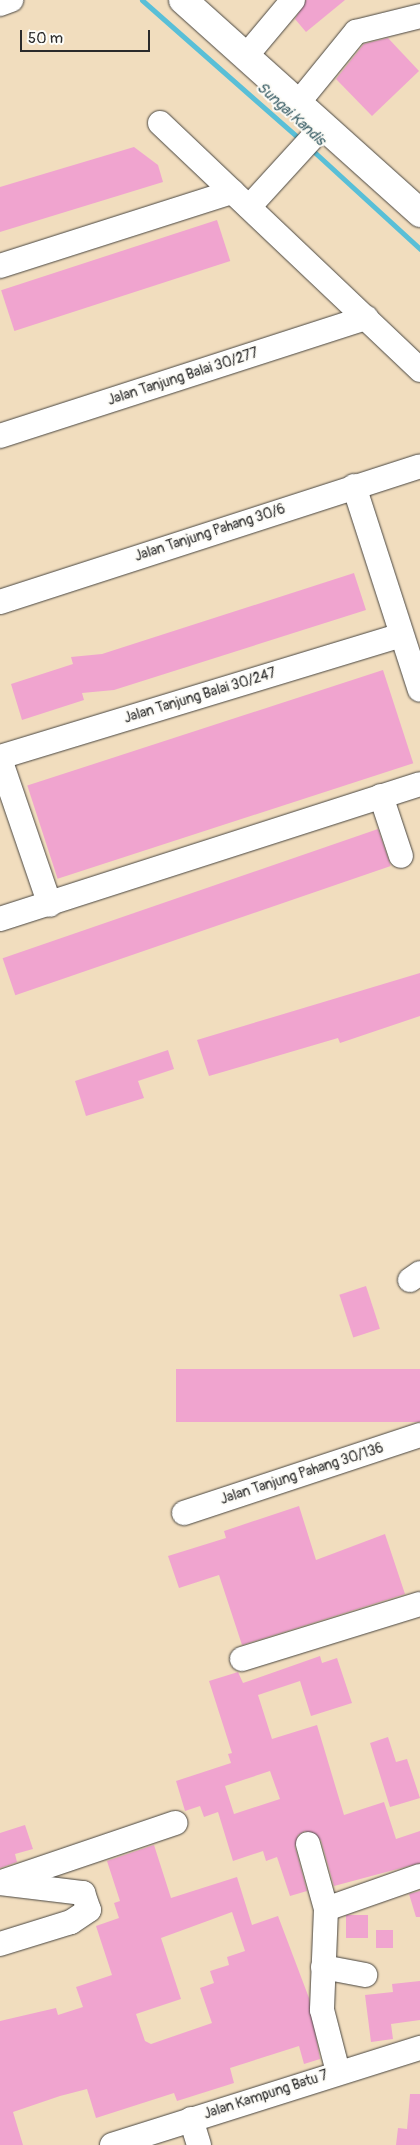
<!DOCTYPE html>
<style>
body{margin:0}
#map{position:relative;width:420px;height:2145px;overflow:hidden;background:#f1ddbe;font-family:Pangolin,sans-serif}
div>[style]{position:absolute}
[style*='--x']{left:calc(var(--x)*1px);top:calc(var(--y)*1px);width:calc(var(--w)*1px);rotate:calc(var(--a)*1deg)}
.stream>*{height:5px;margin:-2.5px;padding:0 2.5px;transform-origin:2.5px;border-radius:2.5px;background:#59bfd7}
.building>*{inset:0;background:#f0a4cf;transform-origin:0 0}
.roads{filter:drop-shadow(0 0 1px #494641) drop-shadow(0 0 1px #494641)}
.minor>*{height:24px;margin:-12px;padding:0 12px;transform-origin:12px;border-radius:12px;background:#fff}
.major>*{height:28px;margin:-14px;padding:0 14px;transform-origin:14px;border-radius:14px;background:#fff}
span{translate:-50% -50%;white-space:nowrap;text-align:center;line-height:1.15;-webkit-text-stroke:4px #fdfcf7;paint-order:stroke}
.street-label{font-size:14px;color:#2b2b2b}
.water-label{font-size:15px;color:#3b5f67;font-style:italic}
.scale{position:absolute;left:20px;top:30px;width:130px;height:22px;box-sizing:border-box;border:2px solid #2b2b2b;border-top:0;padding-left:6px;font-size:15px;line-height:18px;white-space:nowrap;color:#2b2b2b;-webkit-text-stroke:4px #fdfcf7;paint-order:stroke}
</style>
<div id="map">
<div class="stream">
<div style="--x:142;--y:0;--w:212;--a:41.4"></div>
<div style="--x:311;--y:149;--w:148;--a:42.5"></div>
</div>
<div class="building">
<div style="clip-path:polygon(306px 0,345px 0,306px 32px,295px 19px)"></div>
<div style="clip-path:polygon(388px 38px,419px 71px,372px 116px,336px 79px,364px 44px)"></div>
<div style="clip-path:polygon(134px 147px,158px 165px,163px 182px,0 232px,0 187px)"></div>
<div style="left:217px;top:220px;width:43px;height:227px;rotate:72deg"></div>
<div style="clip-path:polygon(354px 573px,366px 610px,114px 690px,82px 693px,84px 700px,22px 720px,11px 684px,73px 664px,71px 657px,102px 654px)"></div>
<div style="left:383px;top:670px;width:98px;height:374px;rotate:72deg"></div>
<div style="left:378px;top:829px;width:39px;height:397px;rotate:71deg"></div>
<div style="clip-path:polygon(420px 973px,420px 1016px,340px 1043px,338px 1038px,209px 1076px,197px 1040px)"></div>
<div style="clip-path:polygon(168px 1050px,174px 1069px,138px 1081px,144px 1098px,86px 1116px,75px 1081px)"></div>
<div style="left:366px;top:1286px;width:45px;height:28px;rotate:72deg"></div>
<div style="left:420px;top:1369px;width:53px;height:244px;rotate:90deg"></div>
<div style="clip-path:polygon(299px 1506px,316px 1560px,385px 1534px,405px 1594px,242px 1645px,219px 1575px,179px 1588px,168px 1556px,226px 1538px,224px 1531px)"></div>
<div style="clip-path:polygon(evenodd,320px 1656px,322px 1663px,337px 1658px,352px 1703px,311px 1716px,300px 1681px,258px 1695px,272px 1739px,317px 1725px,344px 1815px,384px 1802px,396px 1839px,420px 1831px,420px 1863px,334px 1886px,321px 1840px,305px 1831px,298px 1835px,295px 1847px,307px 1891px,290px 1896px,277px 1857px,266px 1861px,263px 1851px,233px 1861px,218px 1812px,204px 1817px,200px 1806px,185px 1811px,176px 1781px,231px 1763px,228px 1754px,232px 1753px,209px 1681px,238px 1672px,243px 1683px,320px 1656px,270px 1771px,280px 1799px,234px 1814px,225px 1786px,270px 1771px)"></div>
<div style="clip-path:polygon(388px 1737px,396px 1762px,407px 1759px,420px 1798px,390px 1807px,370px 1743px)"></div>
<div style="clip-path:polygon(25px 1825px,33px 1849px,15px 1854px,17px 1862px,0 1868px,0 1833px)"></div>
<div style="clip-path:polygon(evenodd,154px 1845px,171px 1898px,237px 1877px,252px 1925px,278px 1916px,309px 1998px,320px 2059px,304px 2064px,299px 2046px,230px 2068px,234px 2083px,177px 2101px,174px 2093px,96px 2118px,87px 2089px,60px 2096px,13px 2112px,23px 2145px,0 2145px,0 2021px,56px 2008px,58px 2015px,83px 2007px,76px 1987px,112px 1975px,96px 1926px,119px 1918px,114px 1903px,120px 1901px,107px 1861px,154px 1845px,232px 1912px,245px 1951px,227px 1957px,229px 1965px,210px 1971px,214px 1983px,200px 1988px,212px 2023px,151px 2044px,145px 2041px,136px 2014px,181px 1999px,161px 1938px,232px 1912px)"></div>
<div style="clip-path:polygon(420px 1891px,420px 1917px,416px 1917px,409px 1894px)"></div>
<div style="left:368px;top:1915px;width:23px;height:22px;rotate:90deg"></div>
<div style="left:376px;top:1930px;width:17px;height:18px"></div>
<div style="clip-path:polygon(420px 1981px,420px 2020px,391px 2024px,393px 2039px,371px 2042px,365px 1995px,393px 1992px,392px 1984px)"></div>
<div style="clip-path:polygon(410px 2094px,420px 2094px,420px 2145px,396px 2145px,398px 2128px,407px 2129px)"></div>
</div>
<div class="roads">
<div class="minor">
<div style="--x:0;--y:4;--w:12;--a:-20"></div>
<div style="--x:246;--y:56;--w:73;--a:-50"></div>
<div style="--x:298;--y:103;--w:92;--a:-50.8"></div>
<div style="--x:356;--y:32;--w:66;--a:-14"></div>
<div style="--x:160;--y:123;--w:359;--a:43.5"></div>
<div style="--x:249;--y:207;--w:110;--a:-47.6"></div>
<div style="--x:0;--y:266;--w:244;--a:-17.7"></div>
<div style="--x:0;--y:436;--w:385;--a:-17.9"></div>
<div style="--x:354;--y:486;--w:214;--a:72.1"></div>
<div style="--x:0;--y:602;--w:441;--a:-17.9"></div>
<div style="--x:0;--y:757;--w:419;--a:-16.9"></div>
<div style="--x:0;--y:759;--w:154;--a:71.1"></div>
<div style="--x:381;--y:796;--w:63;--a:71.6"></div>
<div style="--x:0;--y:919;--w:441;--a:-17.8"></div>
<div style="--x:410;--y:1280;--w:12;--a:-35"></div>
<div style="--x:184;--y:1513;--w:249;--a:-18.3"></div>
<div style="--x:242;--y:1659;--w:186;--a:-17.2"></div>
<div style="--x:308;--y:1844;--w:67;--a:74.5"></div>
<div style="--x:326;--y:1909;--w:101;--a:92.3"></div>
<div style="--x:322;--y:2010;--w:64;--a:75.5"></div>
<div style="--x:4;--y:1881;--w:181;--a:-18.7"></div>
<div style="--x:0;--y:1883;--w:84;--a:6.9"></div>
<div style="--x:83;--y:1893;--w:18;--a:71"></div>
<div style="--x:89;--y:1910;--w:22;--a:146"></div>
<div style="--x:71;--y:1922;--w:74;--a:162.8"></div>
<div style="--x:326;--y:1909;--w:100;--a:-19.3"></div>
<div style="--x:323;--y:1967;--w:43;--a:10.8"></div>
<div style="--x:191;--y:2119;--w:27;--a:73"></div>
<div style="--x:112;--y:2145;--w:323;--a:-17.5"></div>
</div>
<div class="major">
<div style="--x:183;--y:0;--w:319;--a:41.9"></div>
</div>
</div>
<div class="street-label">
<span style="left:183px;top:377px;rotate:-18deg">Jalan Tanjung Balai 30/277</span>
<span style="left:210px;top:533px;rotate:-18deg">Jalan Tanjung Pahang 30/6</span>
<span style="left:200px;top:696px;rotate:-17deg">Jalan Tanjung Balai 30/247</span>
<span style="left:302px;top:1474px;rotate:-18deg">Jalan Tanjung Pahang 30/136</span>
<span style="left:266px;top:2095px;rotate:-18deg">Jalan Kampung Batu 7</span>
</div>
<div class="water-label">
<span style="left:291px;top:114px;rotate:42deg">Sungai Kandis</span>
</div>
<div class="scale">50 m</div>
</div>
